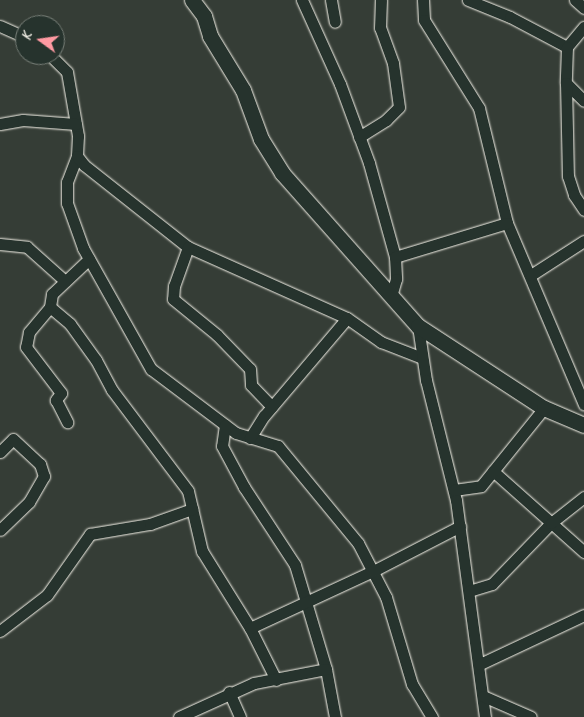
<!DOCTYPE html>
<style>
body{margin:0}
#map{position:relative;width:584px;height:717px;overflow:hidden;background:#353d36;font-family:Caveat,sans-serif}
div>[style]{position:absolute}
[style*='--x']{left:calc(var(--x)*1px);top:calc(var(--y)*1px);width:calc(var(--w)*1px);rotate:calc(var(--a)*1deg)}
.roads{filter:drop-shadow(0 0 1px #f4f1e8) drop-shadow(0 0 1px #f4f1e8)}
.street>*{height:11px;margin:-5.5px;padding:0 5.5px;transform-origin:5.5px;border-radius:5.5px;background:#26332d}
.secondary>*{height:15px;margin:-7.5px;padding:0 7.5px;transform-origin:7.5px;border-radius:7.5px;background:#26332d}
span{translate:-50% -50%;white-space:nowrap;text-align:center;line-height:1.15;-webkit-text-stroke:4px #26332d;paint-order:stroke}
.north{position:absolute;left:15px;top:15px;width:50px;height:50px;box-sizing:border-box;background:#26332d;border:1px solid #787f78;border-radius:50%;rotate:284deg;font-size:14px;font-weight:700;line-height:20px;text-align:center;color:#f4f1e8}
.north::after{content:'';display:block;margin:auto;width:18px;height:22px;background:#ff9aa2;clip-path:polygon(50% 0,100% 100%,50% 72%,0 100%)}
</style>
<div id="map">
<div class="roads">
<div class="street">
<div style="--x:302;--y:0;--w:92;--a:65.7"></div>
<div style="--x:340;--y:84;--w:84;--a:69.8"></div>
<div style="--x:369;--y:163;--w:98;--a:74.5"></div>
<div style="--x:395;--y:257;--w:22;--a:87"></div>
<div style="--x:396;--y:279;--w:18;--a:106"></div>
<div style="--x:331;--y:0;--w:22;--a:80"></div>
<div style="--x:423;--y:0;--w:20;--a:87"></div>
<div style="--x:424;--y:20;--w:104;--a:58"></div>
<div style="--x:479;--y:108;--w:118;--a:76.3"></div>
<div style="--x:507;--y:223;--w:197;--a:67"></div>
<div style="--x:468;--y:0;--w:45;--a:22"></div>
<div style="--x:510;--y:17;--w:64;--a:27.8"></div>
<div style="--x:567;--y:47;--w:26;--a:-50"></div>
<div style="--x:575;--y:0;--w:12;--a:42"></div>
<div style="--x:0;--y:26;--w:27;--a:24"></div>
<div style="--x:567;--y:47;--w:36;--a:92"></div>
<div style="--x:566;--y:83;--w:25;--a:45"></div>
<div style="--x:50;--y:55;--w:24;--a:45"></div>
<div style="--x:67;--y:72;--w:65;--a:80.2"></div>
<div style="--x:78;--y:136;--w:20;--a:93"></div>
<div style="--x:77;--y:156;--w:28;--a:111"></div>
<div style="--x:67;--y:182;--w:21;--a:90"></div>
<div style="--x:67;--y:203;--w:48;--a:70.4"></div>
<div style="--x:83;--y:248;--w:139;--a:60.7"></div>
<div style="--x:151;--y:369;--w:106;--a:37"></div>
<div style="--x:236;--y:433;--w:44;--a:17.2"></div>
<div style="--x:278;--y:446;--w:126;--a:50.5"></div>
<div style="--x:358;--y:543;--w:61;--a:62.6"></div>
<div style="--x:386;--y:597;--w:91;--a:73.4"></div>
<div style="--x:412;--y:684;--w:39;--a:59"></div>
<div style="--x:566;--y:83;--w:93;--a:88.8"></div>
<div style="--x:568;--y:176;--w:20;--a:72"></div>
<div style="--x:574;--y:195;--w:18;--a:56"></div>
<div style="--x:0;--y:124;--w:23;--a:-10"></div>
<div style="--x:23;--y:120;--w:53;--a:4.3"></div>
<div style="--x:359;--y:137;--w:32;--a:-32"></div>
<div style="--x:386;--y:120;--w:18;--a:-45"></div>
<div style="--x:399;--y:107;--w:44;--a:-97.8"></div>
<div style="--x:393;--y:63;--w:37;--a:-110"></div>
<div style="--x:380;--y:28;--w:28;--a:-88"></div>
<div style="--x:77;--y:156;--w:11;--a:52"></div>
<div style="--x:84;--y:165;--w:132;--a:38.3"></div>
<div style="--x:188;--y:247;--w:174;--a:24.1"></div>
<div style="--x:347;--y:318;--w:42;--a:35.2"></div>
<div style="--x:381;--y:342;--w:44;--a:21.3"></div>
<div style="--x:0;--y:244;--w:27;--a:6"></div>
<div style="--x:27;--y:247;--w:51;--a:41.8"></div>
<div style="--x:188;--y:247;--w:41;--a:109.7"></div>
<div style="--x:174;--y:286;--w:13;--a:94"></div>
<div style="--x:173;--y:299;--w:57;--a:39.3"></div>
<div style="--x:217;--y:335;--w:47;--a:45.9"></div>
<div style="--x:250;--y:369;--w:16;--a:86"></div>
<div style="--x:251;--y:385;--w:30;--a:46"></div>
<div style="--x:395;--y:257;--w:117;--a:-16.9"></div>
<div style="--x:89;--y:259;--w:51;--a:136.6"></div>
<div style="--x:52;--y:294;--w:13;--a:99"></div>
<div style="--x:50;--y:307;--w:26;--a:40"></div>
<div style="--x:70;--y:324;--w:44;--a:54.2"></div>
<div style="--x:96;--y:360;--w:34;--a:62"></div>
<div style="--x:112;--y:390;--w:126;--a:53"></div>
<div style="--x:188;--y:491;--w:62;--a:76.9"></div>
<div style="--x:202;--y:551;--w:91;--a:58.1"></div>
<div style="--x:250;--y:628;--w:58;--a:63.4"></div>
<div style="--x:531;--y:275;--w:63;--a:-32.7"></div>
<div style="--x:50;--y:307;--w:33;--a:130"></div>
<div style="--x:29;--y:332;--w:15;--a:101"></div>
<div style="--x:26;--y:347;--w:58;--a:52.7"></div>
<div style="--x:61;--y:393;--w:9;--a:126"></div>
<div style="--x:56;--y:400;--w:25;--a:63"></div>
<div style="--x:418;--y:326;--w:55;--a:81.6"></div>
<div style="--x:426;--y:380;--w:124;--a:76"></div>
<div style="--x:456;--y:500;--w:219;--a:82.4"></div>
<div style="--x:225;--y:425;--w:21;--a:98"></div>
<div style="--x:222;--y:446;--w:47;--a:61.8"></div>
<div style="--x:244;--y:487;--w:93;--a:56.8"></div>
<div style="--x:295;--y:565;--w:109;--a:73.4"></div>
<div style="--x:326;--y:669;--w:49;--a:79.4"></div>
<div style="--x:250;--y:438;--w:26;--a:-58"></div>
<div style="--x:264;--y:416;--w:128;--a:-49.7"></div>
<div style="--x:0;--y:452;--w:18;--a:-45"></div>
<div style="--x:13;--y:439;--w:37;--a:43"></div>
<div style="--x:40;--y:464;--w:13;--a:72"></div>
<div style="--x:44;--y:476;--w:30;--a:120"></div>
<div style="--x:29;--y:502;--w:40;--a:136"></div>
<div style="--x:493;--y:471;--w:122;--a:41.7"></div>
<div style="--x:454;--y:490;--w:27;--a:-8"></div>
<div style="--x:481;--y:486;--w:100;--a:-51.1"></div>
<div style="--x:469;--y:591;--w:24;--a:-17"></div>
<div style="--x:492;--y:584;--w:85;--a:-46"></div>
<div style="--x:551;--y:523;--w:42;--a:-38.2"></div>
<div style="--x:250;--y:628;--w:136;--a:-24.9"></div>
<div style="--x:373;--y:571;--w:98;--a:-27.3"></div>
<div style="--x:0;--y:631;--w:59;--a:-37.5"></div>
<div style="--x:47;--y:595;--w:75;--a:-54.8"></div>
<div style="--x:90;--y:534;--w:61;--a:-9.5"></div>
<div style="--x:150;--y:524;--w:45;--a:-19.7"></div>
<div style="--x:480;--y:664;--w:115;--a:-25.2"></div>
<div style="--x:229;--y:692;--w:27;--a:66"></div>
<div style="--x:483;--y:696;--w:52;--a:23.6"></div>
<div style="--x:179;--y:717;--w:82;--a:-24.4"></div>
<div style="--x:254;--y:683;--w:73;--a:-11"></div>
</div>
<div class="secondary">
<div style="--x:192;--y:0;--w:20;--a:53"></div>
<div style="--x:204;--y:16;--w:21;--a:73"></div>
<div style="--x:210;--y:36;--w:63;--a:58.6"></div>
<div style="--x:243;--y:90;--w:52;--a:69.8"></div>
<div style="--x:261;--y:139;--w:40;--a:58"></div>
<div style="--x:282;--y:173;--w:205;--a:48.4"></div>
<div style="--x:418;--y:326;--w:150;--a:33.1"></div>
<div style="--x:544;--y:408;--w:43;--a:23"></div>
</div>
</div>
<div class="north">K</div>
</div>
